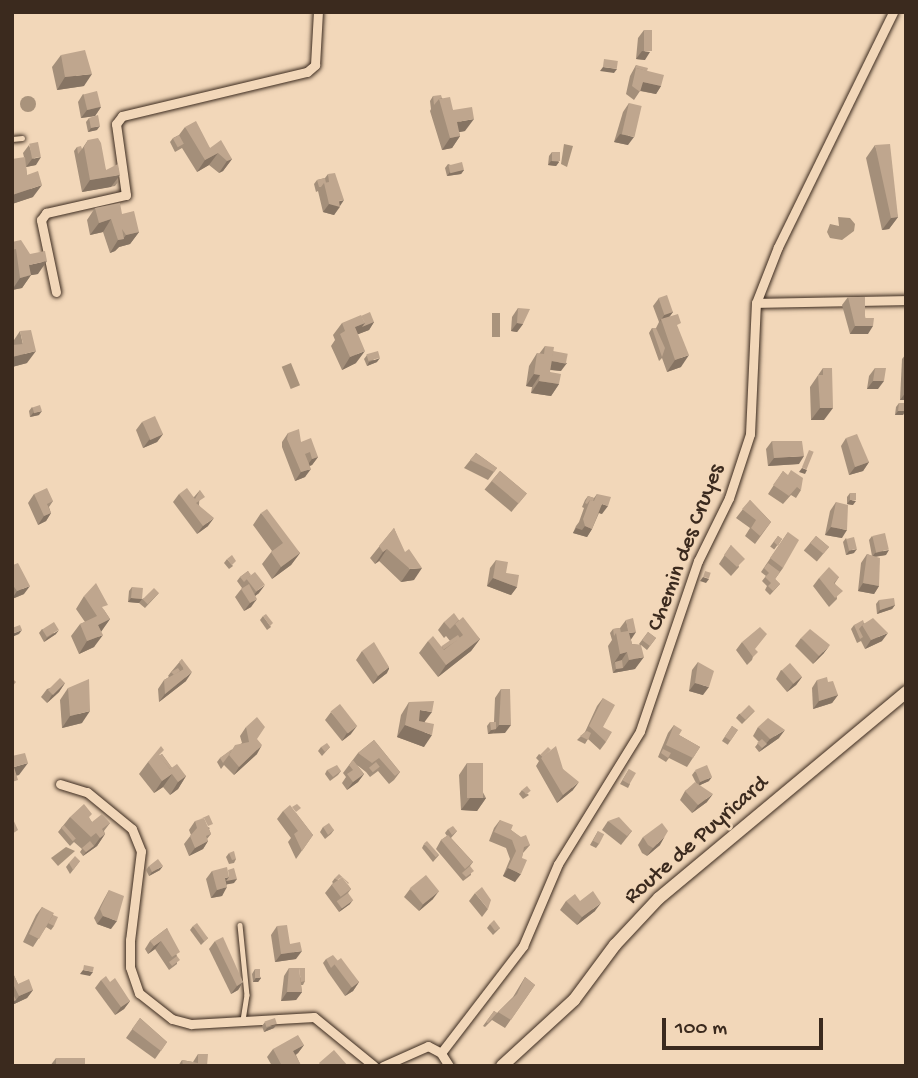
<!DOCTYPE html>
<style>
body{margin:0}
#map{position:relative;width:918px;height:1078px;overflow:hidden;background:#f2d7b9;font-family:"Gochi Hand",sans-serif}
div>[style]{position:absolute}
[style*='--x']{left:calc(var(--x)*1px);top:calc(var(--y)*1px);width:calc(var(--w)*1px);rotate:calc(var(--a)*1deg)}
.water>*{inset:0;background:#a9937c;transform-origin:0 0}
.round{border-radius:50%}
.roads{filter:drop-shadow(0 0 2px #3b2a1e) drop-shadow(0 0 2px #3b2a1e)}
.lane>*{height:4.5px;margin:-2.25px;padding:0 2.25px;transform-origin:2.25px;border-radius:2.25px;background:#f2d7b9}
.street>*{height:9px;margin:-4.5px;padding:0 4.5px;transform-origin:4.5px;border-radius:4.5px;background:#f2d7b9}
.secondary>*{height:12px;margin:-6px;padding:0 6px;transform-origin:6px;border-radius:6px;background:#f2d7b9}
.wall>*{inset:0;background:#a48f7a;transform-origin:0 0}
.shaded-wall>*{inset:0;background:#867463}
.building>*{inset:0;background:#bfa68e;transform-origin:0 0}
span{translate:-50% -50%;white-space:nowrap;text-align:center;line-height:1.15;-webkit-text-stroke:5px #f2d7b9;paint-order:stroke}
.street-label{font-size:23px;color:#3b2a1e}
.frame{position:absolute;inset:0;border:14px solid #3b2a1e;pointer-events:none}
.scale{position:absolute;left:662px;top:1018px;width:161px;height:32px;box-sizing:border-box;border:4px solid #3b2a1e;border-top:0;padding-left:9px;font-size:21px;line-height:24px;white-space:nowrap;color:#3b2a1e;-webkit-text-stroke:5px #f2d7b9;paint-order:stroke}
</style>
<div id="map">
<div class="water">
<div class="round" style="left:20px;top:96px;width:16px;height:16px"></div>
<div style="clip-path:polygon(564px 144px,573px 146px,567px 167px,561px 164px)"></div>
<div style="clip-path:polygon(838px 217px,850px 218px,855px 224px,854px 231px,842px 240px,830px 238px,827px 232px,830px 224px,839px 226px)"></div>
<div style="left:492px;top:313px;width:8px;height:24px"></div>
<div style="left:291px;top:363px;width:24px;height:10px;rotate:68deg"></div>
<div style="clip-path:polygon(66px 847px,75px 851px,58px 866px,51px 858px)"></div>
</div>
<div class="roads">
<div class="lane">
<div style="--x:12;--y:139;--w:10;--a:-6"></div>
<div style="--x:240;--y:925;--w:70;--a:84.3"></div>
<div style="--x:247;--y:995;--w:25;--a:99"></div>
</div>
<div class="street">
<div style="--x:56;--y:292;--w:74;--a:-101.8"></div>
<div style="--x:41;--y:220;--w:9;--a:-54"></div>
<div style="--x:46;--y:213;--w:82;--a:-12.7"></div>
<div style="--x:126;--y:195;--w:72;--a:-98"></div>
<div style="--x:116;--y:124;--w:10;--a:-53"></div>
<div style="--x:122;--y:116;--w:190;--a:-13.4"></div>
<div style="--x:307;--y:72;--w:11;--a:-41"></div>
<div style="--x:315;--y:65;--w:53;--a:-86.8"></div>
<div style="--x:756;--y:303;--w:150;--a:-1.1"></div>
<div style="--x:60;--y:784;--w:28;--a:17"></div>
<div style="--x:87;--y:792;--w:58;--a:39.4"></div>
<div style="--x:132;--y:829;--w:24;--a:68"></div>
<div style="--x:141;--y:851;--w:90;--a:97"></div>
<div style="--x:130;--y:940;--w:27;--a:90"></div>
<div style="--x:130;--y:967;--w:28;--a:71"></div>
<div style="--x:139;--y:993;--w:42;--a:38.2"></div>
<div style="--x:172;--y:1019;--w:20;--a:15"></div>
<div style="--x:191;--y:1024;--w:123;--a:-3.3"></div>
<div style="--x:314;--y:1017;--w:77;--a:39.2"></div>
<div style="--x:383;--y:1066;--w:49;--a:-24"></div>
<div style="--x:428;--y:1046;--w:15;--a:28"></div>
<div style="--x:449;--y:1066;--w:15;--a:-122"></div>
<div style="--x:441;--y:1053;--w:135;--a:-52.5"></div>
<div style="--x:523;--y:946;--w:89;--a:-66.9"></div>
<div style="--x:558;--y:864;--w:156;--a:-58.3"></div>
<div style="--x:640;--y:731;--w:180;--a:-71.2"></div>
<div style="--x:698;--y:561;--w:70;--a:-63.8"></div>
<div style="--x:729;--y:498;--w:67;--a:-71.8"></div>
<div style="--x:750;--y:434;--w:131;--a:-87.4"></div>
<div style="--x:756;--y:303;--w:60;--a:-68.6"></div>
<div style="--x:778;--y:247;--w:262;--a:-63.9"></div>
</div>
<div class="secondary">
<div style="--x:502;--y:1066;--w:98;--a:-42.5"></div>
<div style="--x:574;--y:1000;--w:69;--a:-53.3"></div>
<div style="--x:615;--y:945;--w:64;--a:-46.9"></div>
<div style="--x:659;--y:898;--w:322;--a:-39.8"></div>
</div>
</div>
<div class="wall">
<div style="clip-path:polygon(644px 30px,645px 60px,636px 59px,638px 38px)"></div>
<div style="clip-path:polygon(61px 55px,84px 86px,57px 90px,52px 67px)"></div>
<div style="clip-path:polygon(636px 65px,647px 71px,661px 86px,656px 94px,640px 91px,634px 100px,626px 94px,630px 76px)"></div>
<div style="clip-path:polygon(83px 94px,101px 107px,95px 116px,81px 118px,78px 102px)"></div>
<div style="clip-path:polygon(433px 96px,442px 98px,453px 110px,465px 131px,459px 132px,460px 136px,452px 148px,442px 150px,430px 111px,431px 109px,430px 101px)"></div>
<div style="clip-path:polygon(629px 103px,628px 145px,614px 142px,623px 112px)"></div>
<div style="clip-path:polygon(89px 118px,97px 130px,88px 132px,86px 122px)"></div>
<div style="clip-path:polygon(185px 127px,210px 148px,232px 159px,223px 171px,219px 173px,209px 165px,197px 172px,182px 148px,175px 152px,170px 142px,173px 138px,179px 135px)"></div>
<div style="clip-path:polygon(88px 140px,106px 170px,117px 179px,118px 182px,115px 186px,82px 192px,74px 151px,77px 147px,82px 149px)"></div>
<div style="clip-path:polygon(29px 145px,36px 165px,26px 167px,27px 175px,33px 197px,12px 204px,24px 157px,23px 153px)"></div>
<div style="clip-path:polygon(875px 145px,898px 217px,889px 229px,882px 230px,866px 158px)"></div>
<div style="clip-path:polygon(552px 152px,559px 162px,556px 166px,548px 165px,549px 156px)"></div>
<div style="clip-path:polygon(448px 164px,464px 170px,461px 174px,447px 176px,445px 168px)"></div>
<div style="clip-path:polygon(328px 174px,340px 207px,334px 215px,323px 212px,318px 191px,316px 192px,314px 184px,317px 180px,325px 178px)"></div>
<div style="clip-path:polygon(95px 208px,122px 214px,139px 232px,130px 244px,119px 247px,115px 251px,110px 253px,103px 232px,90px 235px,87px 220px)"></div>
<div style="clip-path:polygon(12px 242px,38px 274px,31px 275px,22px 288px,12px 290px)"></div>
<div style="clip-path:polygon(848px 297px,865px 316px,868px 334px,850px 334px,842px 305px)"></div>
<div style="clip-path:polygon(659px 298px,673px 312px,669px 317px,678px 328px,681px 367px,667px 372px,662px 358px,659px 361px,649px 333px,652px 328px,656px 328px,659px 322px,653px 306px)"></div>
<div style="clip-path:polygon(518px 308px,523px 324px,517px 332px,511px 331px,512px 317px)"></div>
<div style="clip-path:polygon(374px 322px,369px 330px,358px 334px,356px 363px,342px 370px,331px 346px,335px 340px,333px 335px,342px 323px)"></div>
<div style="clip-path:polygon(20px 331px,27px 363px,12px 367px,12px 343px)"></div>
<div style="clip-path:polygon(545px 346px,553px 351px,561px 371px,550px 370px,550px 372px,559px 384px,551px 396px,531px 393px,532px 387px,526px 386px,529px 366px,537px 353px,539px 354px)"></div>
<div style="clip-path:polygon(906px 354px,906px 400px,900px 400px,902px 359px)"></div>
<div style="clip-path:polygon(367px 355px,377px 362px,367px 366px,364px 359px)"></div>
<div style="clip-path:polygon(823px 368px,824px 420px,811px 420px,810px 387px)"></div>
<div style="clip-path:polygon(875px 368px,878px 389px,867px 389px,869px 376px)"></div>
<div style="clip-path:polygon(899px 403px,905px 411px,903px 415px,895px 415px,896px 407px)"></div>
<div style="clip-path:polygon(32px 407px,39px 415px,30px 417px,29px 411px)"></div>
<div style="clip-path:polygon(142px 422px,163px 434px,157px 442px,143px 448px,136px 430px)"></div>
<div style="clip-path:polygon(288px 433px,301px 442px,318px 457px,312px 465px,310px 466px,305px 477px,295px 481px,282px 447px,282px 442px)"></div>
<div style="clip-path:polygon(846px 438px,869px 462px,863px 471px,849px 475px,841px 446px)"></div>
<div style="clip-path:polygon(772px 441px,799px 464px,768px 466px,766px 449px)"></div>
<div style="clip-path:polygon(476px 453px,497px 468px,488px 480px,464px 468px)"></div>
<div style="left:500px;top:471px;width:35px;height:24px;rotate:40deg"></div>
<div style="clip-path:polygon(783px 471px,801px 490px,796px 498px,791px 495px,783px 504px,768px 494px)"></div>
<div style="clip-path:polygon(200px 490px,199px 505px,208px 526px,197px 534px,173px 502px,179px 494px,194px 497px)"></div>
<div style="clip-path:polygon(850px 493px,853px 505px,847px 504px,847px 497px)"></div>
<div style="clip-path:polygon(34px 494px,53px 501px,49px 507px,51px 513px,46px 521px,38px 525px,28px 503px)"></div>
<div style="clip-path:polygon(597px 494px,602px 514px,599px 513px,592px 529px,587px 537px,573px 533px,576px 526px,579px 522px,584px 508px,582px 507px,585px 500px,588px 496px,594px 498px)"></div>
<div style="clip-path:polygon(750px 500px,771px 522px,755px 544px,745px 536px,750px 528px,736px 518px)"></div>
<div style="clip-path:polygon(836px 502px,842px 538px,825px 535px,830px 511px)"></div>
<div style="clip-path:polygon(261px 513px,300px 553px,291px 565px,272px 579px,262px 564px,272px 551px,253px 525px)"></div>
<div style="clip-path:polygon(394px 528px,414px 580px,401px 582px,379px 561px,375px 564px,370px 558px)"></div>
<div style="clip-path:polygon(788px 532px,783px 568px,775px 579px,780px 584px,770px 595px,765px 590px,767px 586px,762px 581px,766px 576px,761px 572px)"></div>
<div style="left:778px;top:536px;width:5px;height:13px;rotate:37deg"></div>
<div style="left:816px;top:536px;width:17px;height:19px;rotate:40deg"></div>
<div style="clip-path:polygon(872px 536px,886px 555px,875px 557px,879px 586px,874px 594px,858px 591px,861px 563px,867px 554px,872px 556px,869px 540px)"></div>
<div style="clip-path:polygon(846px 538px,854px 553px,846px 555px,843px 542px)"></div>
<div style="clip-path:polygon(731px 545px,739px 567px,731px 576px,719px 564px)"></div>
<div style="clip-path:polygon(227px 559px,233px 566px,229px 569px,224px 563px)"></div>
<div style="clip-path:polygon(496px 560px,517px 587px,511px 595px,487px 586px,490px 568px)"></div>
<div style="clip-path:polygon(12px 564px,24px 594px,12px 599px)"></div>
<div style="clip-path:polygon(248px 571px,259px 593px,255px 596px,251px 607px,244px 611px,235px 597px,242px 588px,237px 581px,240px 577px)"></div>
<div style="clip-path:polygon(839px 577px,835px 583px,837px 599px,829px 607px,813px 586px,819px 578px)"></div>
<div style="clip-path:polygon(132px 587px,142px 599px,159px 593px,145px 608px,139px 603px,128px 602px,129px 591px)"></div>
<div style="clip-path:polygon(84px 596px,104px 610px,110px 619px,101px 631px,94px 647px,79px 654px,71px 636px,80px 624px,85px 622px,76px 609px)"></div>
<div style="clip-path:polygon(879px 600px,895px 605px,892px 609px,877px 614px,876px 604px)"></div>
<div style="clip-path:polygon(263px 616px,271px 627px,267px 630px,260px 620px)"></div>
<div style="clip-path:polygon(459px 620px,480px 639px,471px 651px,438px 677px,419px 653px,428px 641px,442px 647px,450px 641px,446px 636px,444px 638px,438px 630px,444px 622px)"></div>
<div style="clip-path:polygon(626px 620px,632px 644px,640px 645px,639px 644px,648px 632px,656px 638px,647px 650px,641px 645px,635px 669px,613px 673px,608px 646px,612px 640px,610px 633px,613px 629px,620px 628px)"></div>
<div style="clip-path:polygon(864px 623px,882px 641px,865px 649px,861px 641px,857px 643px,851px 629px,854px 625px)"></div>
<div style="clip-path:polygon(42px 629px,56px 634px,44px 642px,39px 633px)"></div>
<div style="clip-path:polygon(801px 638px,824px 653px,813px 664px,795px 646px)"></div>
<div style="clip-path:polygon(742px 642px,755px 650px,752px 660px,747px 665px,736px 650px)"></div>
<div style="clip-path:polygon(362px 651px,387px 673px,373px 684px,356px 660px)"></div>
<div style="clip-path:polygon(182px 659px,186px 681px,159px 702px,158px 689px,164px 680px,169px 677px,168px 676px,171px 672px)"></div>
<div style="clip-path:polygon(698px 662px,703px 695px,689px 691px,692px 670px)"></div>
<div style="clip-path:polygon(781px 670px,802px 677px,796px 685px,787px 692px,776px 679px)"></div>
<div style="clip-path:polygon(817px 680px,828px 682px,838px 695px,832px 703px,813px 709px,812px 688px)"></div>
<div style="clip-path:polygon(65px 683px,59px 692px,47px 703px,41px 697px,47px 689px)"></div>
<div style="clip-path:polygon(68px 688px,82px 723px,62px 728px,60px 700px)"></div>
<div style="clip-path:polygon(501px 689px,505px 733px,488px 734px,487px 726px,490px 722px,494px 722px,495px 698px)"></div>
<div style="clip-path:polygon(603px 698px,603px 727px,606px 742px,600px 750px,588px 739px,585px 744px,577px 740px,585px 732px,597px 706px)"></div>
<div style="clip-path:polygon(409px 702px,425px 722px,424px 747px,397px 737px,401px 715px)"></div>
<div style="clip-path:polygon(755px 711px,742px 724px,736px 718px,739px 714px)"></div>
<div style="clip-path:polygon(331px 712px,351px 734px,342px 741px,325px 720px)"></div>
<div style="clip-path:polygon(674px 725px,679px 735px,700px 747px,687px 767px,669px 758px,666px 762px,658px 757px,668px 733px)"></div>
<div style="left:732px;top:726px;width:7px;height:18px;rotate:34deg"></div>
<div style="clip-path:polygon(246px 727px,257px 739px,257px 754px,234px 775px,224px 765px,221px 769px,217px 762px,220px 758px,242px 743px,240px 736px)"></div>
<div style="clip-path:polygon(758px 727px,779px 738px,759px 752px,755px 747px,759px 742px,753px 736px)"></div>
<div style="clip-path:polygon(374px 740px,400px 772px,394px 780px,389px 784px,378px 771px,370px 777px,366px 772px,357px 765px,364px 774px,358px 782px,347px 790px,342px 783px,346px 777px,343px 773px,358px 753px)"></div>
<div style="clip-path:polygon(321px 747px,330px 747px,322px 756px,318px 751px)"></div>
<div style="clip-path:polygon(162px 754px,172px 768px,186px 776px,178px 789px,170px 795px,163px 787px,154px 793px,139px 774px,148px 762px)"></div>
<div style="clip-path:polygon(539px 754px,563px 769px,573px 790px,557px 803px,536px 766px,539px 761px,536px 758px)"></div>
<div style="clip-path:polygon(467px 763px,486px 798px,477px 811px,461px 810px,459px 775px)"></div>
<div style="clip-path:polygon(629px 769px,630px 784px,628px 788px,620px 784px)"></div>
<div style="clip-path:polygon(327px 770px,341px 771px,338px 775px,330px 781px,325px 774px)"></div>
<div style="clip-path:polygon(695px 771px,709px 781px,700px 785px,707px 802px,692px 813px,680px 800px,685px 791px,696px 783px,692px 775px)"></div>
<div style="clip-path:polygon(522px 790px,529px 795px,523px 799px,519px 794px)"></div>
<div style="clip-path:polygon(283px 811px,296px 813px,313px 835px,296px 859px,288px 842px,291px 838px,277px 819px)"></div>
<div style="clip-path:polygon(70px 817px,89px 819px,92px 822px,110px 823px,104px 831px,105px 834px,97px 846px,83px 856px,80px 852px,82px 849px,74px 842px,70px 846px,58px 832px)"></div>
<div style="clip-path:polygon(500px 820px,511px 830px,530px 845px,523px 853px,515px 882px,503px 876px,510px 859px,506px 848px,489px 841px,494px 828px)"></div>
<div style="clip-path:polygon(195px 821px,210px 828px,209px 829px,211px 834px,207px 839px,208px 841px,203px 849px,189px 856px,184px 844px,191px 835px,189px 830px)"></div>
<div style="clip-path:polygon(608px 821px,632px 831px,621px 845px,602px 830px)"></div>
<div style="clip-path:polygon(323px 827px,334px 830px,331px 834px,325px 839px,320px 832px)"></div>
<div style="clip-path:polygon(448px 829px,457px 831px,451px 838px,473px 862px,470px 866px,471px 875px,463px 881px,436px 849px,441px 840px,447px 836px,445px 833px)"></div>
<div style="clip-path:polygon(598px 831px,599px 844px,596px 848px,590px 845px)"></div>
<div style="clip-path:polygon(643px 837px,660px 845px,647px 856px,642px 853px,638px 845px)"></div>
<div style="clip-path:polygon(424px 844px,439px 855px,433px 862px,422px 848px)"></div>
<div style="clip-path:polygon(229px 853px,236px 859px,234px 863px,229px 864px,226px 857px)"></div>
<div style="clip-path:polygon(80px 861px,70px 874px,66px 867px,69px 863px)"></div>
<div style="clip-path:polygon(149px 866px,160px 870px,149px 876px,146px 870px)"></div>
<div style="clip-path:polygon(212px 871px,234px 883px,227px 884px,222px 896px,211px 898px,206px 879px)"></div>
<div style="clip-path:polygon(335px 878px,348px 885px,351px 889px,348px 893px,350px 904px,339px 912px,325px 893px,333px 883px,332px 882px)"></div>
<div style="clip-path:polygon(410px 889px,433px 899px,419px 911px,404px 897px)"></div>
<div style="clip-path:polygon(109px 890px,111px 929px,97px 924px,94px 918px,104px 899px)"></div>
<div style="clip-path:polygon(475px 893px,488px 909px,482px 917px,469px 901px)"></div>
<div style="clip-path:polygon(566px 901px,580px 901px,595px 911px,577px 925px,560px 910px)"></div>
<div style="clip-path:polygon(42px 907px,53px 915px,54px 926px,51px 930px,46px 927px,33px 947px,23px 942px,36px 915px)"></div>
<div style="clip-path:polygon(490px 924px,500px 928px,493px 935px,487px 928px)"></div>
<div style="clip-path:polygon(193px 926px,208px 938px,201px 945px,190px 930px)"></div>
<div style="clip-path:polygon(277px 926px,290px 944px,296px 959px,275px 962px,271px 935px)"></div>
<div style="clip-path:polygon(167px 928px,177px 956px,177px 964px,169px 970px,155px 949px,148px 954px,145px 949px,150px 941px)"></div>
<div style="clip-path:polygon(215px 941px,243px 982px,238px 990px,231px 994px,209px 949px)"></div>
<div style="clip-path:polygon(326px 959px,338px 961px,359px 982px,353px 991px,345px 996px,328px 972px,323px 963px)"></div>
<div style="clip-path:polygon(289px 968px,305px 981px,303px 985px,301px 985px,302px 992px,296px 1000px,281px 1001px,284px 976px)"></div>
<div style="clip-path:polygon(255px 969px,261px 978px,258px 982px,253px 982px,252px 974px)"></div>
<div style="clip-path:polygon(12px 971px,18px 984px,33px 990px,27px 998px,12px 1005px)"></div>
<div style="clip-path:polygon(525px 977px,535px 985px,505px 1028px,492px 1020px,493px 1019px,485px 1027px,483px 1026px,494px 1011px,497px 1013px,513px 997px)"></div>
<div style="clip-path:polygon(101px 980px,110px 982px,130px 1001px,124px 1009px,115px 1015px,95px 988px)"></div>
<div style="clip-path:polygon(140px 1018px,167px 1042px,155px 1059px,126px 1038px)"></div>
<div style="clip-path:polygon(265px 1022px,274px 1028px,264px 1032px,262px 1026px)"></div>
<div style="clip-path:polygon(304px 1045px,298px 1053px,296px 1055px,301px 1066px,272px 1066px,267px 1057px,273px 1049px)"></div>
<div style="clip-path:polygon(198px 1054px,207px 1066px,178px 1066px,182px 1060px,193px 1062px)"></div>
<div style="clip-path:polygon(56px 1058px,86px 1066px,50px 1066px)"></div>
</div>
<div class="shaded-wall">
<div style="clip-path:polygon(293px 12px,315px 12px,313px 14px)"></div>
<div style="clip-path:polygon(642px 51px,650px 52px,645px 60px,636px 59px)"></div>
<div style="clip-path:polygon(603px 67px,617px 69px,614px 73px,600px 71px)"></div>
<div style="clip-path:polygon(92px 74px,84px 86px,57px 90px,65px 77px)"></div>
<div style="clip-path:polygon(643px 82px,661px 86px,656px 94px,637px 90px)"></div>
<div style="clip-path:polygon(101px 107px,95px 116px,81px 118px,87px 110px)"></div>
<div style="clip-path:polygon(474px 119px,465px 131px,449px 134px,457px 122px)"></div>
<div style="clip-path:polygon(100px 126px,97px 130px,88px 132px,91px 128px)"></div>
<div style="clip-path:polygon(620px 134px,634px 137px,628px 145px,614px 142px)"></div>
<div style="clip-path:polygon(460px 136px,452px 148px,442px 150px,450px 138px)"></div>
<div style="clip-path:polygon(218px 153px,209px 165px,197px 172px,205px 160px)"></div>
<div style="clip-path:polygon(41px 157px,36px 165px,26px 167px,32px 159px)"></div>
<div style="clip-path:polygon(232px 159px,223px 171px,219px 173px,227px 161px)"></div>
<div style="clip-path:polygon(551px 161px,559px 162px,556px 166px,548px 165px)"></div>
<div style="clip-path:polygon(464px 170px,461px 174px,447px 176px,450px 172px)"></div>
<div style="clip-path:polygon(120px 175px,111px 187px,82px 192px,90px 180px)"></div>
<div style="clip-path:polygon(42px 185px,33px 197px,12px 204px,12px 195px)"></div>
<div style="clip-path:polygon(344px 200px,334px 215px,323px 212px,329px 204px)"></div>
<div style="clip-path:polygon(898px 217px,889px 229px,882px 230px,891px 218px)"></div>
<div style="clip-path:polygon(111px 219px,103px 232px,90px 235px,99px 223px)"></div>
<div style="clip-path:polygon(139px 232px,130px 244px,119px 247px,115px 251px,110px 253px,118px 240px,123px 239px,126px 235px)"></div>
<div style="clip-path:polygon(47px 261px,38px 274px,20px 277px,29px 265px)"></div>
<div style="clip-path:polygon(31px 275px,22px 288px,12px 290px,20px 278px)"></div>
<div style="clip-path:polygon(673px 312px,667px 320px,661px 319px,659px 323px,665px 314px)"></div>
<div style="clip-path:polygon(374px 322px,369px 330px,346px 339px,355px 327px,365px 323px)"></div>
<div style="clip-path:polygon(517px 323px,523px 324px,517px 332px,511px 331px)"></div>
<div style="clip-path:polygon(855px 326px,873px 326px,868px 334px,850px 334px)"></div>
<div style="clip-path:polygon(36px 351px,27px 363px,12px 367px,12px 357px)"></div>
<div style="clip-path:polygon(365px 351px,356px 363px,342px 370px,350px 357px)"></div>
<div style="clip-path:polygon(689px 355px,681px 367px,667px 372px,675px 360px)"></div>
<div style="clip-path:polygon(380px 358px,377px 362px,367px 366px,369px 362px)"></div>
<div style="clip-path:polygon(549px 361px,567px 363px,561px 371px,544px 369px)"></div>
<div style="clip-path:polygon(534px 374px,540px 375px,532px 387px,526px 386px)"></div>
<div style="clip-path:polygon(539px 381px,559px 384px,551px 396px,531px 393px)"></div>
<div style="clip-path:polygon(873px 381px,884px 381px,878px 389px,867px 389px)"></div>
<div style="clip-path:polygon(906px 392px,906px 400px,900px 400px)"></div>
<div style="clip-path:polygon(820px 408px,833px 408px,824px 420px,811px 420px)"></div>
<div style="clip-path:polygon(42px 411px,39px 415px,30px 417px,33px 413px)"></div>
<div style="clip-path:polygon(898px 411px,905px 411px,903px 415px,895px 415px)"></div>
<div style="clip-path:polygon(163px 434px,157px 442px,143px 448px,149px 440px)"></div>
<div style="clip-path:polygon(804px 456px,799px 464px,768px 466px,774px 458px)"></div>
<div style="clip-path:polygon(318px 457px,312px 465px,306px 467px,312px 459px)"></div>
<div style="clip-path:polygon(869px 462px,863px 471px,849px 475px,855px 467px)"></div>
<div style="clip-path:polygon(802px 468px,807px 470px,805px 474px,799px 472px)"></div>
<div style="clip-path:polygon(311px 469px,305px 477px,295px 481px,301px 472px)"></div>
<div style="clip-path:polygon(850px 500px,856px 501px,853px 505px,847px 504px)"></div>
<div style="clip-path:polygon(602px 504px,608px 506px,602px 514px,596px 512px)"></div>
<div style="clip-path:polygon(51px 513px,46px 521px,38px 525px,44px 516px)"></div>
<div style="clip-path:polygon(214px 518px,208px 526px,197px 534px,203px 526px)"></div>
<div style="clip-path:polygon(585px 526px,592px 529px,587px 537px,573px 533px,576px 528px,582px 530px)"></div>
<div style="clip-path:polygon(831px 527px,847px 530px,842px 538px,825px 535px)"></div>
<div style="clip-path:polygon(387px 549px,379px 561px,375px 564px,383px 552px)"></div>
<div style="clip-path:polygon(857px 549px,854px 553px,846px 555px,849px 551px)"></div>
<div style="clip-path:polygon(889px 550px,886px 555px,872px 557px,875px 553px)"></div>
<div style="clip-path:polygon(300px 553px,291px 565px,272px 579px,281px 567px)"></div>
<div style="clip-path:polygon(422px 568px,414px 580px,401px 582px,410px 569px)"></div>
<div style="clip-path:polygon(703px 577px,709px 579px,706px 583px,700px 581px)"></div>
<div style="clip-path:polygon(493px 578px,517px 587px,511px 595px,487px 586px)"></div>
<div style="clip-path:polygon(863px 583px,879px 586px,874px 594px,858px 591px)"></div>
<div style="clip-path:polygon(265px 585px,259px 593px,251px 599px,257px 591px)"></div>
<div style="clip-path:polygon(30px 586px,24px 594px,12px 599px,17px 591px)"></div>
<div style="clip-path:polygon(131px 598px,142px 599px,139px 603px,128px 602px)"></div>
<div style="clip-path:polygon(257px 599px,251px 607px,244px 611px,250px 603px)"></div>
<div style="clip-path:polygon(895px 605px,892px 609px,877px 614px,880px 610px)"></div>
<div style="clip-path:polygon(110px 619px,101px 632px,98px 625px)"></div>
<div style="clip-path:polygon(22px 630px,19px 634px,12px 637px,12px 634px)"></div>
<div style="clip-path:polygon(59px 630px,56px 634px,44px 642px,47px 638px)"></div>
<div style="clip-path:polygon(636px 632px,628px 644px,629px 633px)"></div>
<div style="clip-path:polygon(888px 633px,882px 641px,865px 649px,871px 640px)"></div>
<div style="clip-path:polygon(103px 635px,94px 647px,79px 654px,87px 641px)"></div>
<div style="clip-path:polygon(480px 639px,471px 651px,438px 677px,446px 665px)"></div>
<div style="clip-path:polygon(830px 645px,824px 653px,813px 664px,819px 656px)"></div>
<div style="clip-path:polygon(627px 652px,619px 664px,615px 662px,612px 666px,620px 654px)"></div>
<div style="clip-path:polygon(644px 657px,635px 669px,613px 673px,616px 669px,623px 668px,629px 660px)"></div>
<div style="clip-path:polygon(389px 667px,389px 669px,387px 673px,373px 684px,378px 676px)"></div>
<div style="clip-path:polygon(192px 672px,186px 681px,159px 702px,165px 694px)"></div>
<div style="clip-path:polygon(802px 677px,796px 685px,787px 692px,793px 684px)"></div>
<div style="clip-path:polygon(65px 683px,59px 692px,47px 703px,52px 695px)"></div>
<div style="clip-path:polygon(695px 683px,709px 687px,703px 695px,689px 691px)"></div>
<div style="clip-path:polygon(838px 695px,832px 703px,813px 709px,819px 701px)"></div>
<div style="clip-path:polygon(420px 710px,432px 712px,423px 724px,412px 722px)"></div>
<div style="clip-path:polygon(90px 711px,82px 723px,62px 728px,70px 716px)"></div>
<div style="clip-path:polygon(405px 725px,432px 735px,424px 747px,397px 737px)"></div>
<div style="clip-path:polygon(499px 725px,511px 725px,505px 733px,493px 733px)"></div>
<div style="clip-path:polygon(357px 726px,351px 734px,342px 741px,347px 733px)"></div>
<div style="clip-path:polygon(496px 729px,493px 733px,488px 734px,491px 730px)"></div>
<div style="clip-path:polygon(785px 730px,779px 738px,759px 752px,770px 739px)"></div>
<div style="clip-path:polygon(262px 745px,257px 754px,234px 775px,239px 767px)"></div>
<div style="clip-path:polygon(28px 763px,19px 775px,12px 777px,14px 767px)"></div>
<div style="clip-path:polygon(172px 774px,163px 787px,154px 793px,162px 781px)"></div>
<div style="clip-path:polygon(364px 774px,358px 782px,347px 790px,353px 782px)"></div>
<div style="clip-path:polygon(186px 776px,178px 789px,170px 795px,178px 782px)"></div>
<div style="clip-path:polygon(712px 777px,709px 781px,698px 786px,700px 782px)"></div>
<div style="clip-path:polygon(579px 782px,573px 790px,557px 803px,563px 795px)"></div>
<div style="clip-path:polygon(713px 794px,707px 802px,692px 813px,698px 805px)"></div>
<div style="clip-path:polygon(470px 798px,486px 798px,477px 811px,461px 810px)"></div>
<div style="clip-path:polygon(105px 834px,97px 846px,83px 856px,86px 852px,94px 846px,100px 838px)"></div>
<div style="clip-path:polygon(665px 836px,660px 845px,647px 856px,653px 848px)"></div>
<div style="clip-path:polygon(208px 841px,203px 849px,189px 856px,195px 848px)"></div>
<div style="clip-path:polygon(163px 866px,160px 870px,149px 876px,152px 872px)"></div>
<div style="clip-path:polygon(508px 868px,521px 874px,515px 882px,503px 876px)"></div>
<div style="clip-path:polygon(229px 877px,237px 879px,234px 883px,219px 886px,225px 878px)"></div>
<div style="clip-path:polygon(227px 887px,222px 896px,211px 898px,217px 890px)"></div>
<div style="clip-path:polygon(439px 891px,433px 899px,419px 911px,424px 903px)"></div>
<div style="clip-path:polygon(353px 900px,350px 904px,339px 912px,342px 908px)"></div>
<div style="clip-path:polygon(601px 903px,595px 911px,577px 925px,582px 917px)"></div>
<div style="clip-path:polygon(103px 916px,117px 921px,111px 929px,97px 924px)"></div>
<div style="clip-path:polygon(161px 941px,155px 949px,148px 954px,154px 946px)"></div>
<div style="clip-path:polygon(302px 951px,296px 959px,275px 962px,281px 954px)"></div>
<div style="clip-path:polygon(83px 970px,93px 972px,90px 976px,80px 974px)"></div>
<div style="clip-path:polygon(256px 978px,261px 978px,258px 982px,253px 982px)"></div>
<div style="clip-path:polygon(243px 982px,238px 990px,231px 994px,237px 986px)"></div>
<div style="clip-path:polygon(359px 982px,353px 991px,345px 996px,351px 988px)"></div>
<div style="clip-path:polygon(33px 990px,27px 998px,12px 1005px,12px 1002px,16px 1000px,19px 996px)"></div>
<div style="clip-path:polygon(287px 992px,302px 992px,296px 1000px,281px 1001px)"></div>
<div style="clip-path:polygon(130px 1001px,124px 1009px,115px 1015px,121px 1007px)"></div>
<div style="clip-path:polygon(277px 1024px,274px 1028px,264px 1032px,267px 1028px)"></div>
<div style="clip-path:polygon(304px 1045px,298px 1053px,288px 1059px,293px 1051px)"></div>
</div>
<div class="building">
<div style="left:644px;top:30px;width:8px;height:21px"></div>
<div style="clip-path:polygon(85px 50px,92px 74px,65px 77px,61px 55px)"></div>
<div style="left:604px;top:59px;width:14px;height:8px;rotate:8deg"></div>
<div style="clip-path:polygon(636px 65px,648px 68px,647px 71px,636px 68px,635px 70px)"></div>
<div style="clip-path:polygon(636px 68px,664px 75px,661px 86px,643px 82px,640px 92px,632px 86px)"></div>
<div style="left:97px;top:91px;width:16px;height:14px;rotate:76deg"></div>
<div style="clip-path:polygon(441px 95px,442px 98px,439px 99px,434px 105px,433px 96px)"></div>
<div style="clip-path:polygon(450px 97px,453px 110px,472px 107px,474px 119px,457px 122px,460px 136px,450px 138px,439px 99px)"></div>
<div style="left:629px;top:103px;width:13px;height:32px;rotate:13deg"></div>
<div style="clip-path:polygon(98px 115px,100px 126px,91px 128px,89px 118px)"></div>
<div style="clip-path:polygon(196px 121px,210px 148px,221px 140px,232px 159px,227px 161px,218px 153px,205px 160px,185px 127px)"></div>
<div style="left:179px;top:135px;width:10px;height:7px;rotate:61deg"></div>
<div style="clip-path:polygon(98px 138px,101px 143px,106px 170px,118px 164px,120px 175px,90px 180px,84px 147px,88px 140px)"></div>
<div style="left:38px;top:142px;width:15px;height:9px;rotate:79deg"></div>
<div style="clip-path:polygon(890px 144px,898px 217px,891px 218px,875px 145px)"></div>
<div style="clip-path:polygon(81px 146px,82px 149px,78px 154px,77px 147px)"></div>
<div style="left:552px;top:152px;width:8px;height:9px"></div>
<div style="clip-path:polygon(25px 157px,27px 175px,38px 171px,42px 185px,12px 195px,12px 159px)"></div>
<div style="left:462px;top:162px;width:8px;height:14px;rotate:76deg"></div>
<div style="clip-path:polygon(335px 173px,344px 200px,339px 201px,340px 207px,329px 204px,324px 183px,329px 182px,328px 174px)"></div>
<div style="clip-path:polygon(325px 178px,326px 183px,324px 183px,321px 187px,319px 187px,317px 180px)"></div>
<div style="clip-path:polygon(120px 203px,122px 214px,134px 211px,139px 232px,126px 235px,122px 229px,124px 239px,118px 240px,111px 219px,99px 223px,95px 208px)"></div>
<div style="clip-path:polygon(21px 240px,30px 254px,45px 251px,47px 261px,29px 265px,31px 275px,20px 278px,16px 249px,12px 250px,12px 242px)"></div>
<div style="left:667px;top:295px;width:18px;height:9px;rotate:71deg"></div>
<div style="clip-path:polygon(848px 297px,865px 297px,865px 318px,874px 318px,873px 326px,855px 326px)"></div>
<div style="clip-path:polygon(518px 308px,530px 309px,523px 324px,517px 323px)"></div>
<div style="clip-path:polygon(370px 312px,374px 322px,362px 327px,365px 323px,361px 316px)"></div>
<div style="clip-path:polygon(678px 314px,681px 323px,677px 325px,689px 355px,675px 360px,661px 319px)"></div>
<div style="clip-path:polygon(361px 315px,365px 323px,355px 327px,365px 351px,350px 357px,340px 334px,345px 331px,342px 323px)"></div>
<div style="clip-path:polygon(652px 328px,656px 328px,665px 348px,662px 357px)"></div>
<div style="clip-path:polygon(31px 330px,36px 351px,12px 357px,12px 345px,23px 344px,20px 331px)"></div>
<div style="clip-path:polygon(545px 346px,554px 347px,550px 372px,561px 374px,559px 384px,539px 381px,540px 375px,534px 374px,537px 353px,544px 354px)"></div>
<div style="left:378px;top:351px;width:7px;height:12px;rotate:74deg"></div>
<div style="left:553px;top:351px;width:15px;height:10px;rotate:11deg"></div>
<div style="clip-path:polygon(823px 368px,832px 368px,833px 408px,820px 408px,818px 375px,823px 375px)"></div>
<div style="clip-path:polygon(875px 368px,886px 368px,884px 381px,873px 381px)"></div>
<div style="clip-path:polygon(899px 403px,906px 403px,905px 411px,898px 411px)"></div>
<div style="left:40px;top:405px;width:6px;height:8px;rotate:72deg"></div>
<div style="left:155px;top:416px;width:20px;height:14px;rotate:66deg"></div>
<div style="clip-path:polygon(299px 429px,301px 442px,311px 438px,318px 457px,312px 459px,310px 452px,305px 454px,311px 469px,301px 472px,287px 439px,288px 433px)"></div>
<div style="clip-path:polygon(857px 434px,869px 462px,855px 467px,846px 438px)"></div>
<div style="clip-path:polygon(772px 441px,802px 441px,804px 456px,774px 458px)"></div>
<div style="left:809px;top:450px;width:5px;height:19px;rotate:22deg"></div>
<div style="clip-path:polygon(476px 453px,497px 468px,494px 472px,470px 460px)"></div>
<div style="clip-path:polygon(791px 470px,803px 478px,801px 490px,797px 487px,789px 496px,773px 485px,783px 471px,788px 475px)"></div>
<div style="left:500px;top:471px;width:35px;height:13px;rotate:40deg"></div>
<div style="clip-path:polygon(47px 488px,53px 501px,47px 504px,51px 513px,44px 516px,34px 494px)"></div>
<div style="clip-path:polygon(187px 488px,195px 499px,200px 490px,205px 497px,196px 503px,214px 518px,203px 526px,179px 494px)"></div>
<div style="left:850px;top:493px;width:6px;height:7px"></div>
<div style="clip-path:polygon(597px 494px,611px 497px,608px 506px,602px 504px,592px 529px,585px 526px,583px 519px,590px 500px,594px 501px)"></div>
<div style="clip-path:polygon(588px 496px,594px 498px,593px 501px,590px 500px,587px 504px,585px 503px)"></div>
<div style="clip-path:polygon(750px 500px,771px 522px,760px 536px,751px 528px,756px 520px,742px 509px)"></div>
<div style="clip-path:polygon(836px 502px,848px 505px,847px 530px,831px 527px)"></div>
<div style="clip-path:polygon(267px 509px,300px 553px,281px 567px,271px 552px,283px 543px,261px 513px)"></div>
<div style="clip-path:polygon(394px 528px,405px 552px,409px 549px,422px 568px,410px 569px,387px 549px,383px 552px,379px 546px)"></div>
<div style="clip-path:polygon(788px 532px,799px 540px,783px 568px,770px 558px)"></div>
<div style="left:885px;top:533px;width:17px;height:13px;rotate:77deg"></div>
<div style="clip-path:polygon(778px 536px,782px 539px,778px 546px,774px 542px)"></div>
<div style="left:816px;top:536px;width:17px;height:9px;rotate:40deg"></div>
<div style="left:854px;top:537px;width:12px;height:8px;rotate:76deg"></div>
<div style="clip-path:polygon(731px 545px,745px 559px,737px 567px,724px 555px)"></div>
<div style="clip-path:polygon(867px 554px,880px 558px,879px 586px,863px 583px)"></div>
<div style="clip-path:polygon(232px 555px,236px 561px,232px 565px,227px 559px)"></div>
<div style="clip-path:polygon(496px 560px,508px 562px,506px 573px,519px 575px,517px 587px,493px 578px)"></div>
<div style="clip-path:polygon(18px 563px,30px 586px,17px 591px,12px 584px,12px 564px,13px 565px)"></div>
<div style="clip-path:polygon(768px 563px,780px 572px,775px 579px,780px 584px,773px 591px,768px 586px,771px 583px,765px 577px,769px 573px,764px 568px)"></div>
<div style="clip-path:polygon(829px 567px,839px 577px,834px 583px,843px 591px,835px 598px,819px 578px)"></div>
<div style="clip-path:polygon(248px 571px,251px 575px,244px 582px,240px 577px)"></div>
<div style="left:705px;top:571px;width:6px;height:6px;rotate:18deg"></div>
<div style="left:255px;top:572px;width:16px;height:11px;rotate:52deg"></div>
<div style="clip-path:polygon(96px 583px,108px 605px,102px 607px,110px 619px,98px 625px,103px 635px,87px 641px,80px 624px,97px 616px,84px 596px)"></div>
<div style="clip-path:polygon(249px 584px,257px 599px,250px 603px,241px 589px)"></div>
<div style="left:132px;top:587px;width:11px;height:11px;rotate:5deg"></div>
<div style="left:154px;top:588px;width:7px;height:16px;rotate:45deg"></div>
<div style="clip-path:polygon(894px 598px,895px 605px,880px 610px,879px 600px)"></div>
<div style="clip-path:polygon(454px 613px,459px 620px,450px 629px,444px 622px)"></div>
<div style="clip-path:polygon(266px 614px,273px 623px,270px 626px,263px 616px)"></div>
<div style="clip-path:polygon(463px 617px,480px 639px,446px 665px,428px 641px,433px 636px,444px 650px,463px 635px,455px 624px)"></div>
<div style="clip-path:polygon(633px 618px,636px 632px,629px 633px,632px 644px,641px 645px,644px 657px,629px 660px,627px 652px,620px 654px,616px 633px,628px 631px,626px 620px)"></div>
<div style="clip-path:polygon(873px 618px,888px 633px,871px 640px,862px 625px)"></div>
<div style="clip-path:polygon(863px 620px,864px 623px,859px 629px,863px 637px,860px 639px,854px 625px)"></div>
<div style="left:54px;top:622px;width:9px;height:14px;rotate:58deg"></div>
<div style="clip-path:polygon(20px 625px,22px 630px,12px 634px,12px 628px)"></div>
<div style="clip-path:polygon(760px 627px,767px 634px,755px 649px,758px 652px,753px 657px,742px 642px)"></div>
<div style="clip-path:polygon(620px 628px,621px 633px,616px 633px,614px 636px,613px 629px)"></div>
<div style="clip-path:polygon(810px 629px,830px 645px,819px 656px,801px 638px)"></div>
<div style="left:648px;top:632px;width:10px;height:10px;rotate:37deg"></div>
<div style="left:458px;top:635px;width:4px;height:20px;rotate:56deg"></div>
<div style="clip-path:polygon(374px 642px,389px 667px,378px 676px,362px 651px)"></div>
<div style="clip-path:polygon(182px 659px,192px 672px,165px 694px,164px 680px,184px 669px,179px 662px)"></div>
<div style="clip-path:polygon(622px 660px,623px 668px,616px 669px,615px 662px)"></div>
<div style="clip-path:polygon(698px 662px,714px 671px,709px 687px,695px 683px)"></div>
<div style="left:790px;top:663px;width:18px;height:11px;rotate:49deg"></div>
<div style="clip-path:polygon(178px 668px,180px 671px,174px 675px,171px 672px)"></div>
<div style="clip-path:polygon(827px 677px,828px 682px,833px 681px,838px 695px,819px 701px,817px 680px)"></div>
<div style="clip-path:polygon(12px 678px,16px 682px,12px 687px)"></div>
<div style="left:60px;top:678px;width:7px;height:17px;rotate:45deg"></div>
<div style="clip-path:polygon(89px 679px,90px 711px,70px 716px,68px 688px)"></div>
<div style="clip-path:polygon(501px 689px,510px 689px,511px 725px,499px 725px)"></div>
<div style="clip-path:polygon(603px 698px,615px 705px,603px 727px,612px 732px,606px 742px,589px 726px)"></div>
<div style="clip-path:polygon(434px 701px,432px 712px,420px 710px,419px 721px,434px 724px,432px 735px,405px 725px,409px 702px)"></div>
<div style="left:340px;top:704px;width:28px;height:12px;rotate:52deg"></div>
<div style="left:749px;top:705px;width:8px;height:13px;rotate:45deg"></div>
<div style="clip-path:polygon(257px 717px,265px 727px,257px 739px,262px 745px,239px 767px,229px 755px,235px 745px,249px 742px,246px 727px)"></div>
<div style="clip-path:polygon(768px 718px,785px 730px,770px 739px,758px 727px)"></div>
<div style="clip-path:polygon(490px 722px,496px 722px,496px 729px,491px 730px)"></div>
<div style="clip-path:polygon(674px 725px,682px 730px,679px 735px,700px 747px,693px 758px,666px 745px)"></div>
<div style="left:732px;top:726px;width:7px;height:13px;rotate:34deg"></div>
<div style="clip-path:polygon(587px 731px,591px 733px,588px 740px,580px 736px)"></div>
<div style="clip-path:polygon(762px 739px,767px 744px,762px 748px,757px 743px)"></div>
<div style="clip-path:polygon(374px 740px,400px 772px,395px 776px,379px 758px,372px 763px,358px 753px)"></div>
<div style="clip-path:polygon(327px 743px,330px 747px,325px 752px,321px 747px)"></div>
<div style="clip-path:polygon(161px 746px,164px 750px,159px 755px,170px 769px,177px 764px,186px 776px,178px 782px,172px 774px,162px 781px,148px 762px)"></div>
<div style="clip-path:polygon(556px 746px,563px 769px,579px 782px,563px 795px,541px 758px)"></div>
<div style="left:548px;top:747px;width:4px;height:11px;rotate:45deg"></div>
<div style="clip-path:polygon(232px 749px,229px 755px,223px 763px,220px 758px)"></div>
<div style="clip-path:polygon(663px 749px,671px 753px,668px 758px,661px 753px)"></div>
<div style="clip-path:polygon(25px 753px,28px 763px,14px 767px,18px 780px,12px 782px,12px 756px)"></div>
<div style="clip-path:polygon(162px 754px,172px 768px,170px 769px,159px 756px)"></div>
<div style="clip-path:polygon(353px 760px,364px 774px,353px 782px,347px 774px,353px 770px,349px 765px)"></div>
<div style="left:376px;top:762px;width:6px;height:9px;rotate:51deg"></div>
<div style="left:467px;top:763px;width:16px;height:35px"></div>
<div style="clip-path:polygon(337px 765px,341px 771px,333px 777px,327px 770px)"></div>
<div style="left:707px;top:765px;width:13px;height:13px;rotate:67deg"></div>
<div style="left:629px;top:769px;width:8px;height:13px;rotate:30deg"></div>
<div style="clip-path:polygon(695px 782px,713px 794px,698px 805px,685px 791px)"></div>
<div style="left:527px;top:786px;width:6px;height:6px;rotate:51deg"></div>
<div style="clip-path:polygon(84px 804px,92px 814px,89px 817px,92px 822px,102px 814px,110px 823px,102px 829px,105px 834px,100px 838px,96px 833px,91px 837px,70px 817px)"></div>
<div style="clip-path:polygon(297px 804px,301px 808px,296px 812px,292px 807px)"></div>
<div style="clip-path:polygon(290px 805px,313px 835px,302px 851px,294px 834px,298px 831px,283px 811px)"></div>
<div style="clip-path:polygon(209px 815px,213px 824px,208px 826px,204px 818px,200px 819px)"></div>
<div style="clip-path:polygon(12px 817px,18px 830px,12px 834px)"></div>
<div style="clip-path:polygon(619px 817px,632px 831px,627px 836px,608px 821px)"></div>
<div style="clip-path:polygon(204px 818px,211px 834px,206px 836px,208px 841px,195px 848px,190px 836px,197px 828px,195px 821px)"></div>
<div style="clip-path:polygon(500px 820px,513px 825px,511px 830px,521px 837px,526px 835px,530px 845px,524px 847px,522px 858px,527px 860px,521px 874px,508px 868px,516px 851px,512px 840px,494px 832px)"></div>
<div style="clip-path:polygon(329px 823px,334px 830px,328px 835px,323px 827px)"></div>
<div style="clip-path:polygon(662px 823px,668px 831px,665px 836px,653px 848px,648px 845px,643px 837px)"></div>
<div style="left:64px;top:825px;width:18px;height:4px;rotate:49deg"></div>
<div style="clip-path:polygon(453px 826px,457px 831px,452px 835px,448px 829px)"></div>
<div style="left:598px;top:831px;width:7px;height:11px;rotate:27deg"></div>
<div style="clip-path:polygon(448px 835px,473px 862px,465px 869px,441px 840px)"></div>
<div style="clip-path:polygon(90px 841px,94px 846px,86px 852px,82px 848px)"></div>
<div style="left:427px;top:841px;width:18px;height:4px;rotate:49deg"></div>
<div style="clip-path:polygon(234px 851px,236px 859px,232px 860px,229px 853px)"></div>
<div style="clip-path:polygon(75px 856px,80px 861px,73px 870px,69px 863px)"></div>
<div style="clip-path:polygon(158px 859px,163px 866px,152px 872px,149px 866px)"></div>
<div style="clip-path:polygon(470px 866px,474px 871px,466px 877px,462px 873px)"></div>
<div style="clip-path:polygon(227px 867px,229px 877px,225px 878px,227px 887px,217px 890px,212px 871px)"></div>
<div style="clip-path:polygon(234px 868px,237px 879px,226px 881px,229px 877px,228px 870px)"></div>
<div style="clip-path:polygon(339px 874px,349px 883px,348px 884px,342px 877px,337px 880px,335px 878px)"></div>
<div style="left:426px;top:875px;width:21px;height:21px;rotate:51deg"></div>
<div style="left:342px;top:877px;width:15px;height:13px;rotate:53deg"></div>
<div style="clip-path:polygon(482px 887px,491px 900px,488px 909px,475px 893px)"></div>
<div style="clip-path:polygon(109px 890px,124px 896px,117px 921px,103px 916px,100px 909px)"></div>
<div style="clip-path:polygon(593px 891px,601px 903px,582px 917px,566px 901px,575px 894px,580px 901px)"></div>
<div style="left:348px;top:893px;width:9px;height:14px;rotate:54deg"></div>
<div style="clip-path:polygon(42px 907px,54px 913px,39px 939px,29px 934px)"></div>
<div style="clip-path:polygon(53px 915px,58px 917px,54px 926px,48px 923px)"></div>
<div style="clip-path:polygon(494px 920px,500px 928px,495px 931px,490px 924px)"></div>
<div style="left:197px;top:923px;width:19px;height:5px;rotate:54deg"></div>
<div style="clip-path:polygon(287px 925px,290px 944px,300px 942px,302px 951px,281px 954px,277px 926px)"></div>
<div style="clip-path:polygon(167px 928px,180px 952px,172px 957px,161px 941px,154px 946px,150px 941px)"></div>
<div style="clip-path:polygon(223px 937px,243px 982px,237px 986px,215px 941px)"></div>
<div style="clip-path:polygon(333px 955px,338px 961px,331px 968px,326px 959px)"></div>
<div style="left:177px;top:956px;width:5px;height:10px;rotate:53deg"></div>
<div style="left:341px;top:958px;width:30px;height:9px;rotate:53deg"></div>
<div style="left:84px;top:965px;width:10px;height:5px;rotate:11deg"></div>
<div style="clip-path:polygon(289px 968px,299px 968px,302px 992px,287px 992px)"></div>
<div style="clip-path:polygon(299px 968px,305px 968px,305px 981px,301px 982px)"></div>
<div style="left:255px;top:969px;width:5px;height:9px"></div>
<div style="clip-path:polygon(12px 971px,18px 984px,29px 979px,33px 990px,19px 996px,14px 986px,12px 987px)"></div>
<div style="clip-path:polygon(106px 976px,110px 982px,115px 978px,130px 1001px,121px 1007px,101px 980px)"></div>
<div style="clip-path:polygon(525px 977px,535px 985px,511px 1020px,498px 1012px,517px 994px)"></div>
<div style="clip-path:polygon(12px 992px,16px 1000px,12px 1002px)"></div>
<div style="clip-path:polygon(494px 1011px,497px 1013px,488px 1023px,486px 1022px)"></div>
<div style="clip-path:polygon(140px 1018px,167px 1042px,161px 1051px,132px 1029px)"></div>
<div style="left:275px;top:1018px;width:6px;height:11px;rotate:72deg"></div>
<div style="clip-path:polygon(298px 1035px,304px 1045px,293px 1051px,301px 1065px,282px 1066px,273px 1049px)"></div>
<div style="clip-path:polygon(334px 1050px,348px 1066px,321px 1066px,319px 1063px)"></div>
<div style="clip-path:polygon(198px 1054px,208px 1054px,207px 1066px,183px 1066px,182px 1060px,198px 1063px)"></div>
<div style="left:56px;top:1058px;width:29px;height:8px"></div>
</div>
<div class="street-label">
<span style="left:687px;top:548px;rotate:-69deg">Chemin des Cruyes</span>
<span style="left:697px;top:841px;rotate:-41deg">Route de Puyricard</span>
</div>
<div class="frame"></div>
<div class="scale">100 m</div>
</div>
